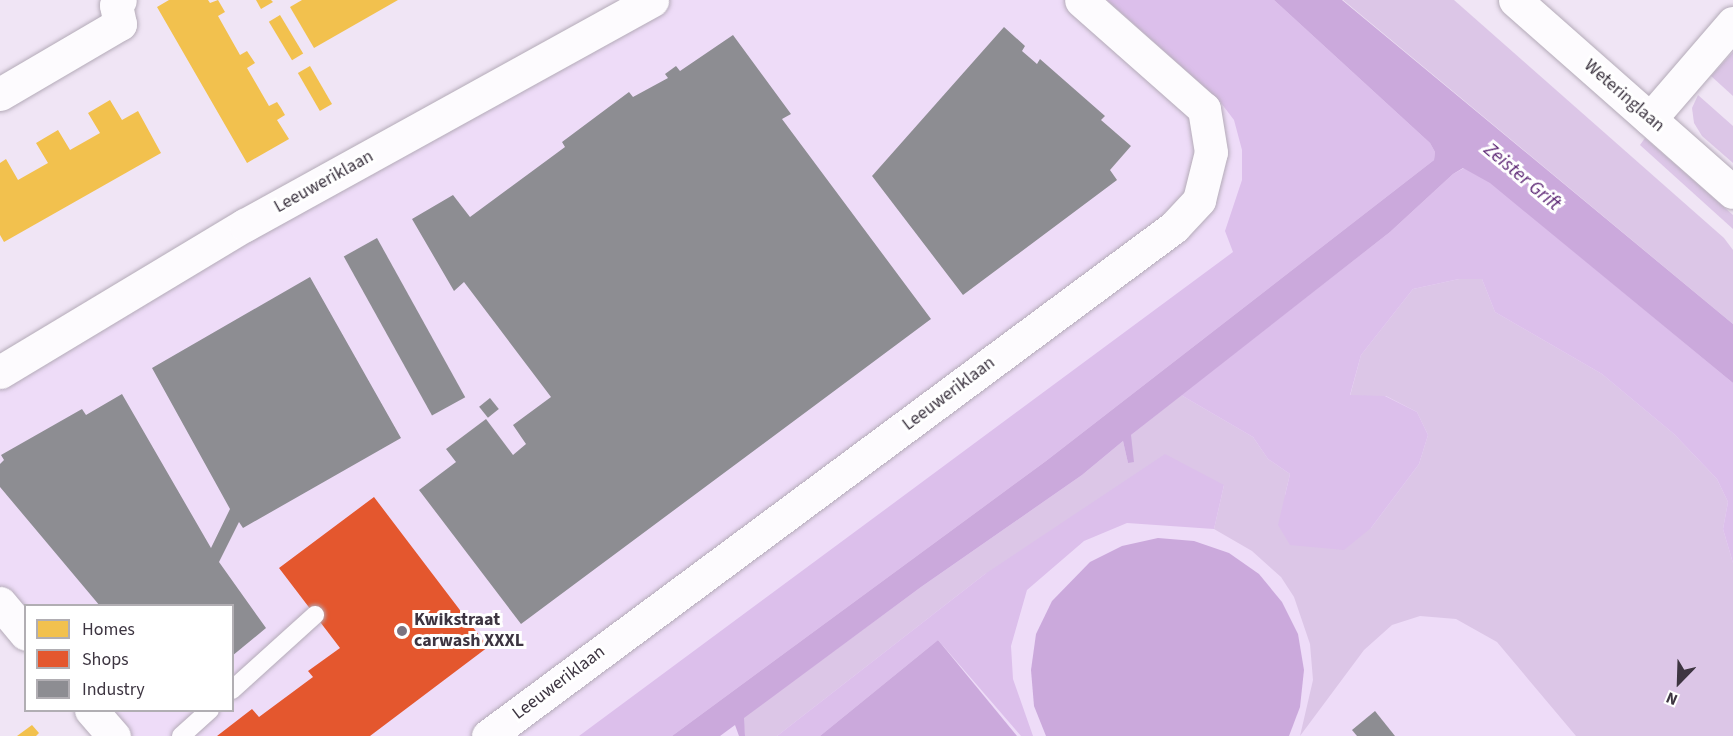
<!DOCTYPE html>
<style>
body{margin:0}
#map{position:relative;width:1733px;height:736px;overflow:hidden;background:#f0e5f5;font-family:"Source Sans 3",sans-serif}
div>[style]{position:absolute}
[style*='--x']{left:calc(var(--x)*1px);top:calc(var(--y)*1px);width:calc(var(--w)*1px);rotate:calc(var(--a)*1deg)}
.built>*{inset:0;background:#eedcf8}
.green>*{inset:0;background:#dcc6e7}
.forest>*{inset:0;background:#dcbfeb}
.water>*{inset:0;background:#cba9dc}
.homes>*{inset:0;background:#f2c14e;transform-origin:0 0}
.shops>*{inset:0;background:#e4572e}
.industry>*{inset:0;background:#8d8d92;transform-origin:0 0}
.roads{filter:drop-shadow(0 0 2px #b4abb8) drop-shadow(0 0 2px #b4abb8)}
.lane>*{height:18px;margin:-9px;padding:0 9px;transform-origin:9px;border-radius:9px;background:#fdfbfe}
.street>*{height:33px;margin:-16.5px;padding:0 16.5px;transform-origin:16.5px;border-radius:16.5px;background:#fdfbfe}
.secondary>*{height:33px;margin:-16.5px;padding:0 16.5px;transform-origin:16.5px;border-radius:16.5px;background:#fdfbfe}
.dots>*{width:16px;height:16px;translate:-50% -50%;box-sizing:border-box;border:3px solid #fff;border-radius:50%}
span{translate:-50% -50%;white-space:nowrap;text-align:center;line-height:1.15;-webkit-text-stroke:6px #fff;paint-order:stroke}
.street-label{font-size:18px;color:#3d3541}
.poi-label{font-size:18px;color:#3d3541;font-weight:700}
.left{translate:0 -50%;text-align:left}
.water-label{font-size:20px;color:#5d2775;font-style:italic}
.legend{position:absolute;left:24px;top:604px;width:210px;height:108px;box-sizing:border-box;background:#fff;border:2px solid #b1aeb3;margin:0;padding:8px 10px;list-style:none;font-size:18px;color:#3d3541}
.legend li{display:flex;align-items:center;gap:12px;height:30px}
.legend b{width:30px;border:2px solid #b1aeb3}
.north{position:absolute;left:1649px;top:652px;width:60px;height:60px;-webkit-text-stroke:4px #fff;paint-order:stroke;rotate:203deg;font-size:16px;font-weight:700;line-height:24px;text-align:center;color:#3d3541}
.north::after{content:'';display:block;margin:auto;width:21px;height:27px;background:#3d3541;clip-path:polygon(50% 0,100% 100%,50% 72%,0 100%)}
</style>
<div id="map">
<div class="built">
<div style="clip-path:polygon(638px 0,1328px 0,1733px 343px,1733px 736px,117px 736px,95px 711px,232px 710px,232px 606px,26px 606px,25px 628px,0 597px,0 382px)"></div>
</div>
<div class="green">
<div style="clip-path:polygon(1343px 0,1454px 0,1724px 238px,1733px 250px,1733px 324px)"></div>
<div style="clip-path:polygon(1733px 52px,1733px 96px,1711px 76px)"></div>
<div style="clip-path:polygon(1698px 95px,1733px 126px,1733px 163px,1702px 136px,1694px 123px,1692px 108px)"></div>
<div style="clip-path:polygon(1645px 138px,1733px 215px,1733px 229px,1640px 145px)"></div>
<div style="clip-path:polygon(1459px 279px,1482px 279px,1495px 312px,1602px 374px,1674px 434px,1717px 479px,1728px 502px,1723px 529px,1733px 563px,1733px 736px,1576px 736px,1497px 642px,1456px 619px,1420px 616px,1392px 625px,1364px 650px,1300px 736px,1313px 680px,1310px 644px,1294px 597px,1281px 577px,1252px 551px,1214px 529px,1224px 485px,985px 574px,777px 736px,745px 736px,743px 718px,921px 587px,1082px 475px,1123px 441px,1128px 463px,1131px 435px,1181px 395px,1253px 437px,1268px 459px,1290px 474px,1285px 495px,1371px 528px,1419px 464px,1428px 435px,1417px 412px,1386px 396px,1350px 396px,1361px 355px,1413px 289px)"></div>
</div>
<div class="forest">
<div style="clip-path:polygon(1107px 0,1274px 0,1430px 143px,1435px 152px,1434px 160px,1046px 461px,672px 736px,579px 736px,1233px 252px,1225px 231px,1242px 180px,1242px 150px,1234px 120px,1218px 99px)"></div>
<div style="clip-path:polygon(1464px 168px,1490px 182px,1733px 383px,1733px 563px,1723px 529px,1728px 502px,1717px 479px,1674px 434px,1602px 374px,1495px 312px,1482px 279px,1459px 279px,1413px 289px,1361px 355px,1350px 395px,1385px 396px,1417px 412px,1428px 435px,1419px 464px,1371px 528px,1344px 550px,1290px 545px,1278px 525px,1290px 474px,1268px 459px,1253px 437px,1181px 395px,1390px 232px,1453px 174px)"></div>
<div style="clip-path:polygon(1165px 454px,1224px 485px,1214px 529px,1127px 523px,1084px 541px,1027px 590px,1011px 646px,1013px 679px,1033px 736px,1021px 736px,938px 640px,820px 736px,777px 736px,985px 574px)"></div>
</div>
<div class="water">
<div style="clip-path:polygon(1274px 0,1342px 0,1733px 324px,1733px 383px,1490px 183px,1463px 168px,1453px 174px,1390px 232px,1131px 435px,1134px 462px,1128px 463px,1123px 441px,1082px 475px,921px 587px,744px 718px,745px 736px,739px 736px,735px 725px,720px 736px,672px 736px,1046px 461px,1434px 160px,1435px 152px,1430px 143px)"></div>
<div style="clip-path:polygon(1158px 538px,1194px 541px,1229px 553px,1259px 574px,1282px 602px,1298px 634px,1304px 670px,1300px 707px,1289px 736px,1046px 736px,1034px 706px,1031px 670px,1036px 634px,1052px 601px,1090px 562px,1122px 546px)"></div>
<div style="clip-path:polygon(938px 640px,1017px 736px,820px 736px)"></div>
</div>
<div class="homes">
<div style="clip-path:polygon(169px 0,208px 0,210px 3px,218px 0,225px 12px,218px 16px,240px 55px,247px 51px,255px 63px,247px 68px,269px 106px,277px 102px,281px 108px,285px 115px,277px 120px,289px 139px,247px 163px,157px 7px)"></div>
<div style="clip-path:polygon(256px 0,271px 0,273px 2px,261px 9px)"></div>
<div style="clip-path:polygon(302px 0,398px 0,314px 48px,290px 7px)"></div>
<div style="left:280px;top:15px;width:45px;height:13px;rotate:59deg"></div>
<div style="left:310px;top:66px;width:44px;height:14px;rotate:60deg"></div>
<div style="clip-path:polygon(110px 100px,122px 120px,138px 111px,161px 153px,4px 242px,0 235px,0 163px,6px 159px,18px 180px,48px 163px,36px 143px,58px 130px,70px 150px,100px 133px,88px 113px)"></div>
<div style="clip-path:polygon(32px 725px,39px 733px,36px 736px,17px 736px)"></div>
</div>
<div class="shops">
<div style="clip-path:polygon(374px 497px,488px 647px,370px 736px,217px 736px,252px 709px,259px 717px,313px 677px,308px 671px,340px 648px,279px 568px)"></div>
</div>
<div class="industry">
<div style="clip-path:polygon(1004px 27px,1025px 46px,1022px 51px,1037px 64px,1040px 59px,1105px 116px,1101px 120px,1131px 146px,1110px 170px,1117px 180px,963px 295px,872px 176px)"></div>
<div style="clip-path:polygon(733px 35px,791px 114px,782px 119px,931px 319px,521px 624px,419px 490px,456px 462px,446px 449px,486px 419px,513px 455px,526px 444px,513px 425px,551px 397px,464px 282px,454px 291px,412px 219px,453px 195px,470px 217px,565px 147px,562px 142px,629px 92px,633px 97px,668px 78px,665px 74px,676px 66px,680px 71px)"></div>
<div style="left:377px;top:238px;width:182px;height:38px;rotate:61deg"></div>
<div style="clip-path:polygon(310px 277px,401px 438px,243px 528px,239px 522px,219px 562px,266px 628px,232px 656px,232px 606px,100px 606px,0 487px,0 464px,4px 460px,1px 455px,82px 409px,86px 415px,122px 394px,211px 548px,230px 509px,152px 368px)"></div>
<div style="left:490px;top:398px;width:14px;height:14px;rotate:51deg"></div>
<div style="clip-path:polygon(1375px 711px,1395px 736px,1357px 736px,1352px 730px)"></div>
</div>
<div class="roads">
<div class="lane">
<div style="--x:232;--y:690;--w:112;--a:-42.1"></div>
<div style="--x:181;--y:736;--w:39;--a:-42"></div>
</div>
<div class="street">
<div style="--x:0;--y:94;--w:139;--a:-30.3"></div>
<div style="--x:120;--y:24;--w:19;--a:-102"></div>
<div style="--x:116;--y:5;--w:6;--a:-51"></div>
<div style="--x:1650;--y:119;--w:127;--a:-49.2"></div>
<div style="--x:0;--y:372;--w:286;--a:-31"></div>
<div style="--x:245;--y:225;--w:465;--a:-28.9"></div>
<div style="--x:0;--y:603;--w:40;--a:50"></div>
<div style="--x:91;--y:710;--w:35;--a:49"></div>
<div style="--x:488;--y:736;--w:854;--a:-36.57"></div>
<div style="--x:1174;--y:227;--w:37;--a:-47"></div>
<div style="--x:1199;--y:200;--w:49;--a:-76"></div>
<div style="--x:1211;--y:152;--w:44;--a:-99.2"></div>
<div style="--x:1204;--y:109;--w:164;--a:-138.5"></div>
</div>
<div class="secondary">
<div style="--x:1515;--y:0;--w:290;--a:41.4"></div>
</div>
</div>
<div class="dots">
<div style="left:402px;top:631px;background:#7c7380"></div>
</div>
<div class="street-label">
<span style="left:1624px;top:96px;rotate:41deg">Weteringlaan</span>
<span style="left:324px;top:182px;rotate:-29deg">Leeuweriklaan</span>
<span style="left:949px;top:394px;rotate:-37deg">Leeuweriklaan</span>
<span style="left:559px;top:683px;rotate:-37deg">Leeuweriklaan</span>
</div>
<div class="poi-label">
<span class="left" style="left:414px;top:631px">Kwikstraat<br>carwash XXXL</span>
</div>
<div class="water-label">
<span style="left:1522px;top:177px;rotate:40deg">Zeister Grift</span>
</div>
<ul class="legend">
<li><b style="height:16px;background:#f2c14e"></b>Homes</li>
<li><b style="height:16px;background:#e4572e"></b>Shops</li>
<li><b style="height:16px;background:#8d8d92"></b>Industry</li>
</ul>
<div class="north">N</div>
</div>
